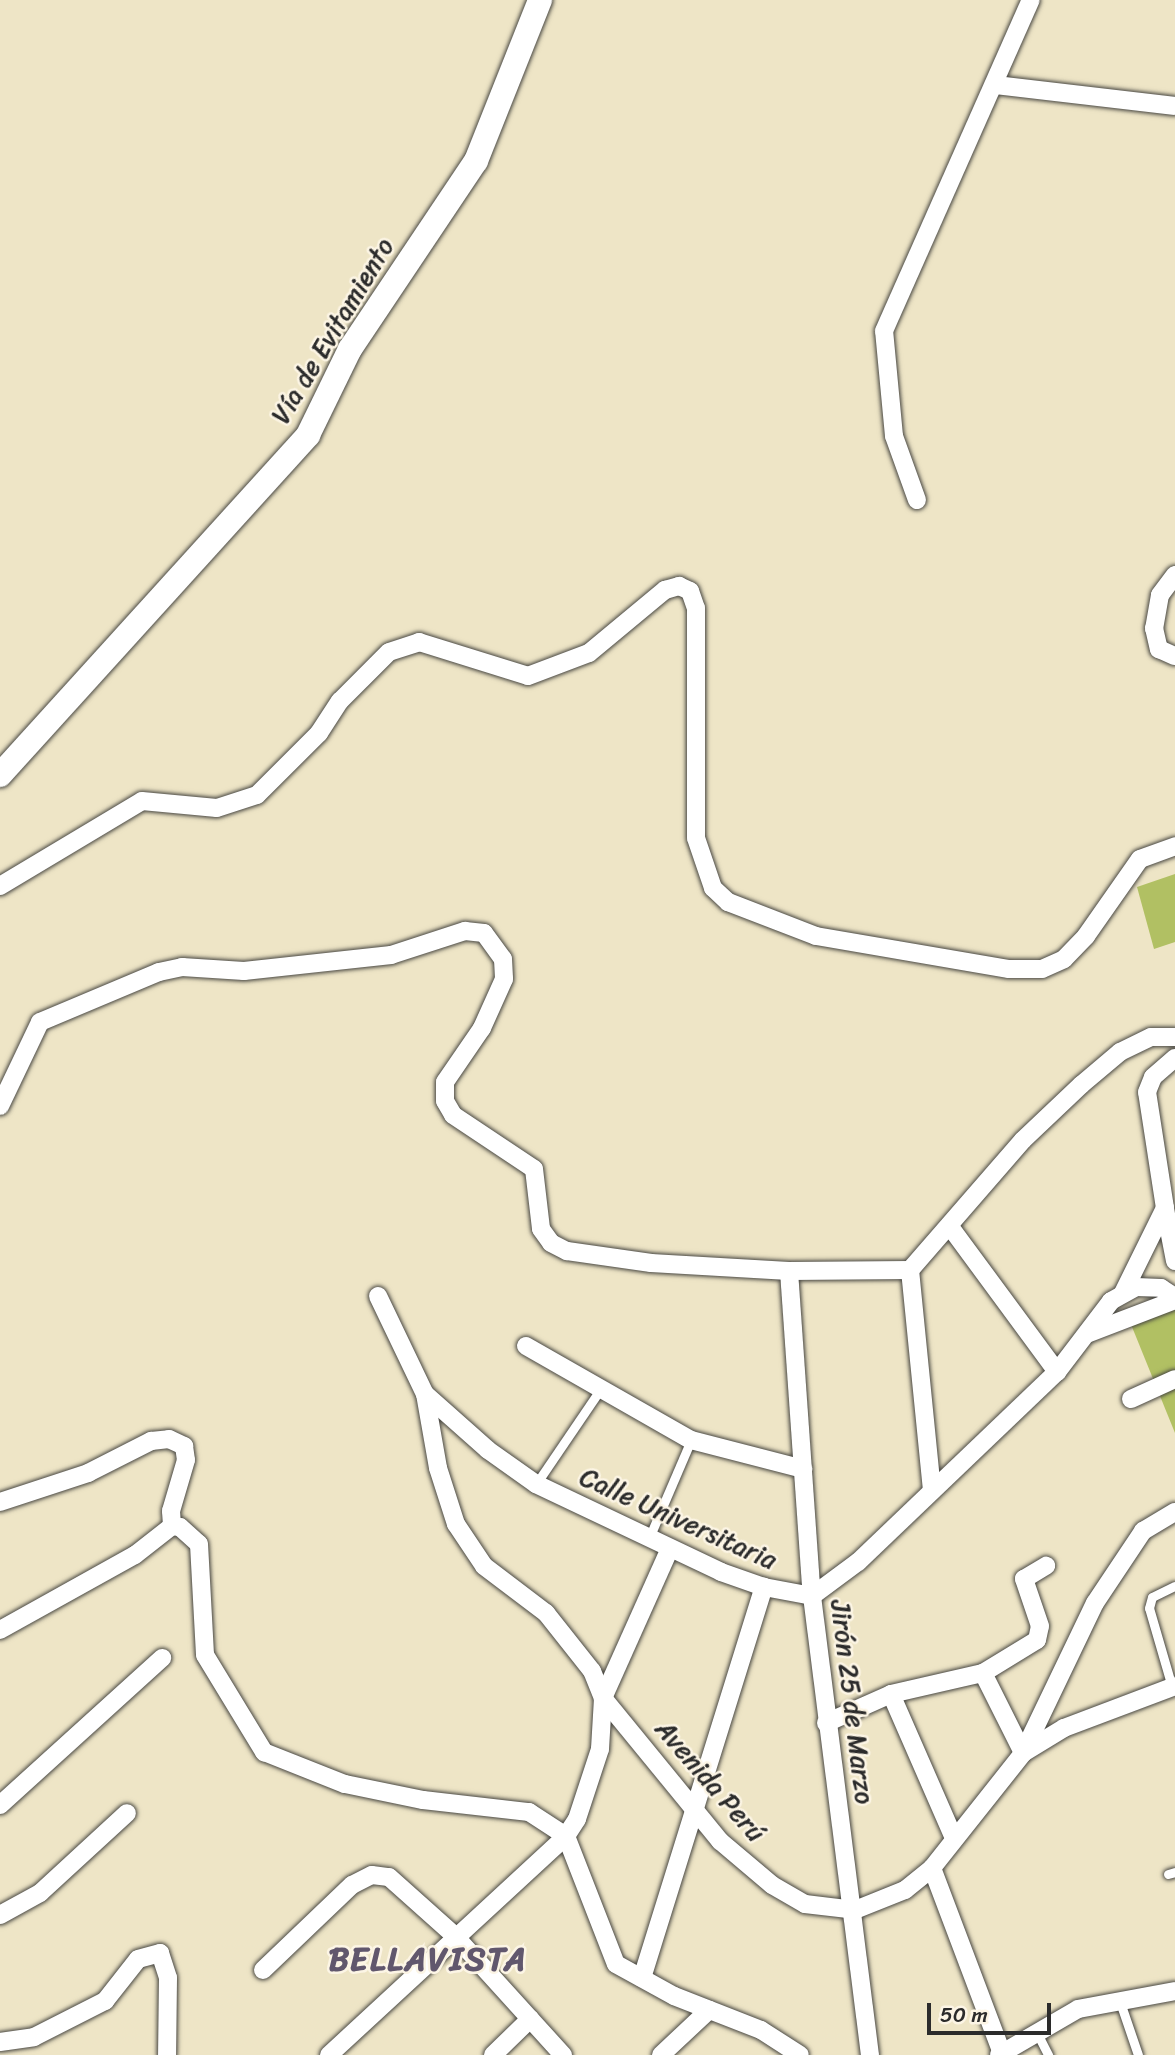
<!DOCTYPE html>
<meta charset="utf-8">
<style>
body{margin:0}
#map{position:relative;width:1175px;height:2055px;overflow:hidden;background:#eee5c6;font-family:Sriracha,sans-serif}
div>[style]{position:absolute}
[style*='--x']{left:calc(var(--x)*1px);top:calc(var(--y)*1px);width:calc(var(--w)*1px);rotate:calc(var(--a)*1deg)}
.green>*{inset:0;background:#b1c063}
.roads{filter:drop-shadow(0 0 2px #484742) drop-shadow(0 0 2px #484742)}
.service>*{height:9px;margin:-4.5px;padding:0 4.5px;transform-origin:4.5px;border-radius:4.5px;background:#fff}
.minor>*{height:18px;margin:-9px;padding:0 9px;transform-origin:9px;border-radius:9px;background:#fff}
.secondary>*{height:24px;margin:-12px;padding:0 12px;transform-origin:12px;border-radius:12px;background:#fff}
span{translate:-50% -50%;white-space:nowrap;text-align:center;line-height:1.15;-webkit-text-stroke:5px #fcf5e5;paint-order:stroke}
.street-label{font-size:26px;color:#2b2b2b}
.district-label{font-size:33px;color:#61576d;font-weight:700;letter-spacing:2px}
.scale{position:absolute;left:927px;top:2003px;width:124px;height:32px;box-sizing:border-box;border:4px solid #2b2b2b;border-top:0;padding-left:9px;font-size:21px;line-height:24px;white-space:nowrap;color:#2b2b2b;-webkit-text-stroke:5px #fcf5e5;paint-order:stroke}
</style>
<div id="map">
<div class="green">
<div style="clip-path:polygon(1175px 874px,1175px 942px,1154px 949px,1137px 887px)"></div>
<div style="clip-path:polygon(1175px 1296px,1175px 1433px,1128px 1317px)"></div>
</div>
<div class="roads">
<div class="service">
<div style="--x:536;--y:1484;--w:117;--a:-55.8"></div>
<div style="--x:649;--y:1538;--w:107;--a:-66.8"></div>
<div style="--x:1172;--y:1687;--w:82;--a:-106.2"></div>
<div style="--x:1149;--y:1608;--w:11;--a:-75"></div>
<div style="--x:1152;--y:1597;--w:25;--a:-26"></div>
<div style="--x:1168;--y:1874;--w:7;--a:-16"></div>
<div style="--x:1120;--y:2002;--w:56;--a:71.2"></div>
<div style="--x:1037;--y:2033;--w:25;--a:63"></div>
</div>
<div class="minor">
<div style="--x:996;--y:85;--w:180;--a:6.7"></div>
<div style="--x:917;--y:500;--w:68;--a:-109.8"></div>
<div style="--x:894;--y:436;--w:105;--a:-95.4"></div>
<div style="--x:884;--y:331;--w:362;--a:-66.1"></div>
<div style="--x:1175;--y:575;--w:25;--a:127"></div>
<div style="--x:1160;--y:595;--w:34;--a:100"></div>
<div style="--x:1154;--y:628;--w:22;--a:77"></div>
<div style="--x:1159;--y:649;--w:17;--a:24"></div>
<div style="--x:0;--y:886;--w:165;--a:-30.9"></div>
<div style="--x:142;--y:801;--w:75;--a:5.3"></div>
<div style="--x:217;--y:808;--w:42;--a:-18"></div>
<div style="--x:257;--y:795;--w:88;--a:-45"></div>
<div style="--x:319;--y:733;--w:38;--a:-57"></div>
<div style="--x:340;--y:701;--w:69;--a:-45"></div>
<div style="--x:389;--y:652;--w:32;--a:-18"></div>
<div style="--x:419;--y:642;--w:114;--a:17.3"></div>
<div style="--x:528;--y:676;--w:65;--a:-20.7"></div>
<div style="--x:589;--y:653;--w:99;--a:-39.7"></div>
<div style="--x:665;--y:590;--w:15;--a:-16"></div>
<div style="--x:679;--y:586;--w:12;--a:24"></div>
<div style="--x:690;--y:591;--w:18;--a:71"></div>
<div style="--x:696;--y:608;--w:230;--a:90"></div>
<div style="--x:696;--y:838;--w:53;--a:71.2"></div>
<div style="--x:713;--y:888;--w:21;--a:43"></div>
<div style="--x:728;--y:902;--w:94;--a:21.1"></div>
<div style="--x:816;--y:936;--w:196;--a:9.7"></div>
<div style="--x:1009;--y:969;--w:33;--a:0"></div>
<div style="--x:1042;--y:969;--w:24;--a:-24"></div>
<div style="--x:1064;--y:959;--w:32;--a:-46"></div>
<div style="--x:1086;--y:936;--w:94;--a:-55"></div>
<div style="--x:1140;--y:859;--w:37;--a:-20"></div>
<div style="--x:0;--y:1106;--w:93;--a:-64.5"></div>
<div style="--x:40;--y:1022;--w:129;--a:-22.8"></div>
<div style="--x:159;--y:972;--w:24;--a:-12"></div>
<div style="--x:182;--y:967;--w:62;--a:3.7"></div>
<div style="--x:244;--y:971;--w:148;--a:-6.2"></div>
<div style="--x:391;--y:955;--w:78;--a:-18"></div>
<div style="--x:465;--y:931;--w:19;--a:6"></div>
<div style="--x:484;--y:933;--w:32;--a:54"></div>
<div style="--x:503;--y:959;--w:20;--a:87"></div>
<div style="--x:504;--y:979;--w:54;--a:114.2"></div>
<div style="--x:482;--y:1028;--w:65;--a:124.4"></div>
<div style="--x:445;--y:1082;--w:19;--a:90"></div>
<div style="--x:445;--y:1101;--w:16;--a:60"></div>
<div style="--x:453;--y:1115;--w:97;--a:33.7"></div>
<div style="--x:534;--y:1169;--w:60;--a:83.3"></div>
<div style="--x:541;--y:1229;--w:17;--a:54"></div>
<div style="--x:551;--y:1243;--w:18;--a:27"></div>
<div style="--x:567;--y:1251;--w:85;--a:8.1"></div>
<div style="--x:651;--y:1263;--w:138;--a:3.3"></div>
<div style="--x:789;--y:1271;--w:121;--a:-0.5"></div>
<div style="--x:910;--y:1270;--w:172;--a:-49"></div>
<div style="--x:1023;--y:1140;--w:80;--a:-43.5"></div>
<div style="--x:1081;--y:1085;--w:51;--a:-40.2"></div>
<div style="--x:1120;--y:1052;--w:34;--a:-26"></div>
<div style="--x:1151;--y:1037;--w:24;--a:0"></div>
<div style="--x:1165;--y:1209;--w:53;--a:79.1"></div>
<div style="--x:951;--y:1228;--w:179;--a:53.6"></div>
<div style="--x:910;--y:1270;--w:221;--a:84.3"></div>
<div style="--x:789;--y:1271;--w:326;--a:86"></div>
<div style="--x:812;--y:1596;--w:463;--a:82.8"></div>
<div style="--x:1123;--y:1293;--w:95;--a:-63.7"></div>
<div style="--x:1165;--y:1208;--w:117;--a:-98.8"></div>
<div style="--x:1147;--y:1092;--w:16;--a:-68"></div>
<div style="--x:1153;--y:1077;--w:29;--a:-41"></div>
<div style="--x:378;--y:1296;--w:109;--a:64.4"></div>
<div style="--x:425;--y:1394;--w:75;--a:80"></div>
<div style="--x:438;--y:1468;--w:59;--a:72.2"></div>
<div style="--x:456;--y:1524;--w:50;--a:56.3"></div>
<div style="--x:484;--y:1566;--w:78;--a:37.2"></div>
<div style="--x:546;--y:1613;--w:74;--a:51.6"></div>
<div style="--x:592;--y:1671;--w:29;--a:68"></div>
<div style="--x:603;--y:1698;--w:185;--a:50.7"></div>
<div style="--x:720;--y:1841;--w:68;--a:40.2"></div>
<div style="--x:772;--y:1885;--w:38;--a:30"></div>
<div style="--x:805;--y:1904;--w:50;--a:6.8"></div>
<div style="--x:855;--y:1910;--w:54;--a:-21.8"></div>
<div style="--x:905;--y:1890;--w:35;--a:-39"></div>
<div style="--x:932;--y:1868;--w:147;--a:-51.6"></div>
<div style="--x:1023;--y:1753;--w:166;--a:-64.4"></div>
<div style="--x:1095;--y:1603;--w:87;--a:-56.3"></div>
<div style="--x:1143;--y:1531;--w:37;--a:-31"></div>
<div style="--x:1089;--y:1333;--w:92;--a:-21"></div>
<div style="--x:526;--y:1346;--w:190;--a:29.7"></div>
<div style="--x:691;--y:1440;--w:116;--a:14.5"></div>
<div style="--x:425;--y:1394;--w:84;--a:41.6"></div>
<div style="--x:488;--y:1450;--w:59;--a:35.3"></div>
<div style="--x:536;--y:1484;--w:205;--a:25.4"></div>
<div style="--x:721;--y:1572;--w:46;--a:19.2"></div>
<div style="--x:764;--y:1587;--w:49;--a:10.6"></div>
<div style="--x:812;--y:1596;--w:57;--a:-36.5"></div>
<div style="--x:858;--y:1562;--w:275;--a:-43.7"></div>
<div style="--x:1057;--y:1372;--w:89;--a:-52.7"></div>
<div style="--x:1111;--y:1301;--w:29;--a:-29"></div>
<div style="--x:1136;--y:1287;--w:25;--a:2"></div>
<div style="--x:1161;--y:1288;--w:17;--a:33"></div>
<div style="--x:1131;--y:1399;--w:48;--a:-24.4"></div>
<div style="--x:0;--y:1502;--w:93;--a:-18.2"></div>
<div style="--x:88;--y:1473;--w:71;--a:-26.9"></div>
<div style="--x:151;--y:1441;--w:18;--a:-6"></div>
<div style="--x:169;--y:1439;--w:17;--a:25"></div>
<div style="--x:184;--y:1446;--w:14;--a:82"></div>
<div style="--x:186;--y:1460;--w:53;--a:106.4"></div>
<div style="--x:171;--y:1511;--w:15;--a:86"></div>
<div style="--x:172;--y:1526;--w:8;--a:7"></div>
<div style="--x:180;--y:1527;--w:25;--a:42"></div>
<div style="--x:199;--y:1544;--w:111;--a:86.9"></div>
<div style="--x:205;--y:1655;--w:114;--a:58.7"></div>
<div style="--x:264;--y:1752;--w:87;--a:21.6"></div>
<div style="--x:345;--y:1784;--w:80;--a:11.6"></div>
<div style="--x:423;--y:1800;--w:107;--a:6.5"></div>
<div style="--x:529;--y:1812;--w:44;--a:33"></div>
<div style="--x:566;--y:1836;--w:137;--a:68.7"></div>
<div style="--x:616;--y:1964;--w:66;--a:28.9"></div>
<div style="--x:674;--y:1996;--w:93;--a:21.3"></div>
<div style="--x:761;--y:2030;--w:46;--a:32.7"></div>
<div style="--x:0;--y:1630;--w:154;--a:-29.1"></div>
<div style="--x:135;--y:1555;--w:47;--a:-38.1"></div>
<div style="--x:983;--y:1673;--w:89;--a:63.4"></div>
<div style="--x:891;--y:1694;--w:157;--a:66.4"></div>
<div style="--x:826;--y:1723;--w:71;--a:-24"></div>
<div style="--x:891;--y:1694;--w:94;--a:-12.9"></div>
<div style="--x:983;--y:1673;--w:63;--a:-31.4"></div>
<div style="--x:1037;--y:1640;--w:14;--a:-78"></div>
<div style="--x:1040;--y:1626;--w:50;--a:-108.8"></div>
<div style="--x:1024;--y:1579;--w:26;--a:-31"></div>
<div style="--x:1023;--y:1753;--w:48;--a:-31.4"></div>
<div style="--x:1064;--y:1728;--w:119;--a:-20.7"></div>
<div style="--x:0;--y:1805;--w:219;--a:-42.2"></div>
<div style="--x:932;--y:1868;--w:198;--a:69.3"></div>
<div style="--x:0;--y:1915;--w:46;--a:-28.8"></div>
<div style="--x:40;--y:1893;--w:118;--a:-42.6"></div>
<div style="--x:263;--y:1970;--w:123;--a:-43.7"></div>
<div style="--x:352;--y:1885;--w:22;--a:-27"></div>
<div style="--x:372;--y:1875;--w:17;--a:7"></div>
<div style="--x:389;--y:1877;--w:89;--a:41.8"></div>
<div style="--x:455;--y:1936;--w:161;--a:47.8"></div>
<div style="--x:642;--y:1978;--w:410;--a:-72.7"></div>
<div style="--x:0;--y:2042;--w:34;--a:-8"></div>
<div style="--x:34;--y:2037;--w:80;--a:-26.9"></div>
<div style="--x:105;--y:2001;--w:53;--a:-51.8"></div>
<div style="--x:138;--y:1959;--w:23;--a:-15"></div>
<div style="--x:160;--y:1953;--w:26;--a:72"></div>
<div style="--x:168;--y:1978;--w:77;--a:90.7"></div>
<div style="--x:329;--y:2055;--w:323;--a:-42.7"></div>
<div style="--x:566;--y:1836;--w:20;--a:-57"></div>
<div style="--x:577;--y:1819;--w:74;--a:-71.8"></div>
<div style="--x:600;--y:1749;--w:51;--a:-86.6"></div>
<div style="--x:603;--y:1698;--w:164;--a:-65.9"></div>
<div style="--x:493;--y:2055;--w:52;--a:-44.2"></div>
<div style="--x:661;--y:2055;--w:66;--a:-43.2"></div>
<div style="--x:999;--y:2055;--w:91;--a:-30.2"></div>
<div style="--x:1078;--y:2009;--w:99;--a:-10.5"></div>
</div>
<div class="secondary">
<div style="--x:0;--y:775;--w:459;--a:-47.8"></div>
<div style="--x:308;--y:435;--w:96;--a:-64"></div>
<div style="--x:350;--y:349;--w:226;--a:-56.2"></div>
<div style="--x:476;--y:161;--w:173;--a:-68.3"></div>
</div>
</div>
<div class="street-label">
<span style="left:333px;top:331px;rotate:-59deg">Vía de Evitamiento</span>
<span style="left:678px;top:1519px;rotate:24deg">Calle Universitaria</span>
<span style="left:852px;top:1702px;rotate:83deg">Jirón 25 de Marzo</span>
<span style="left:710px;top:1781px;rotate:49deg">Avenida Perú</span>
</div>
<div class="district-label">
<span style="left:428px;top:1960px">BELLAVISTA</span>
</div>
<div class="scale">50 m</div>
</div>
